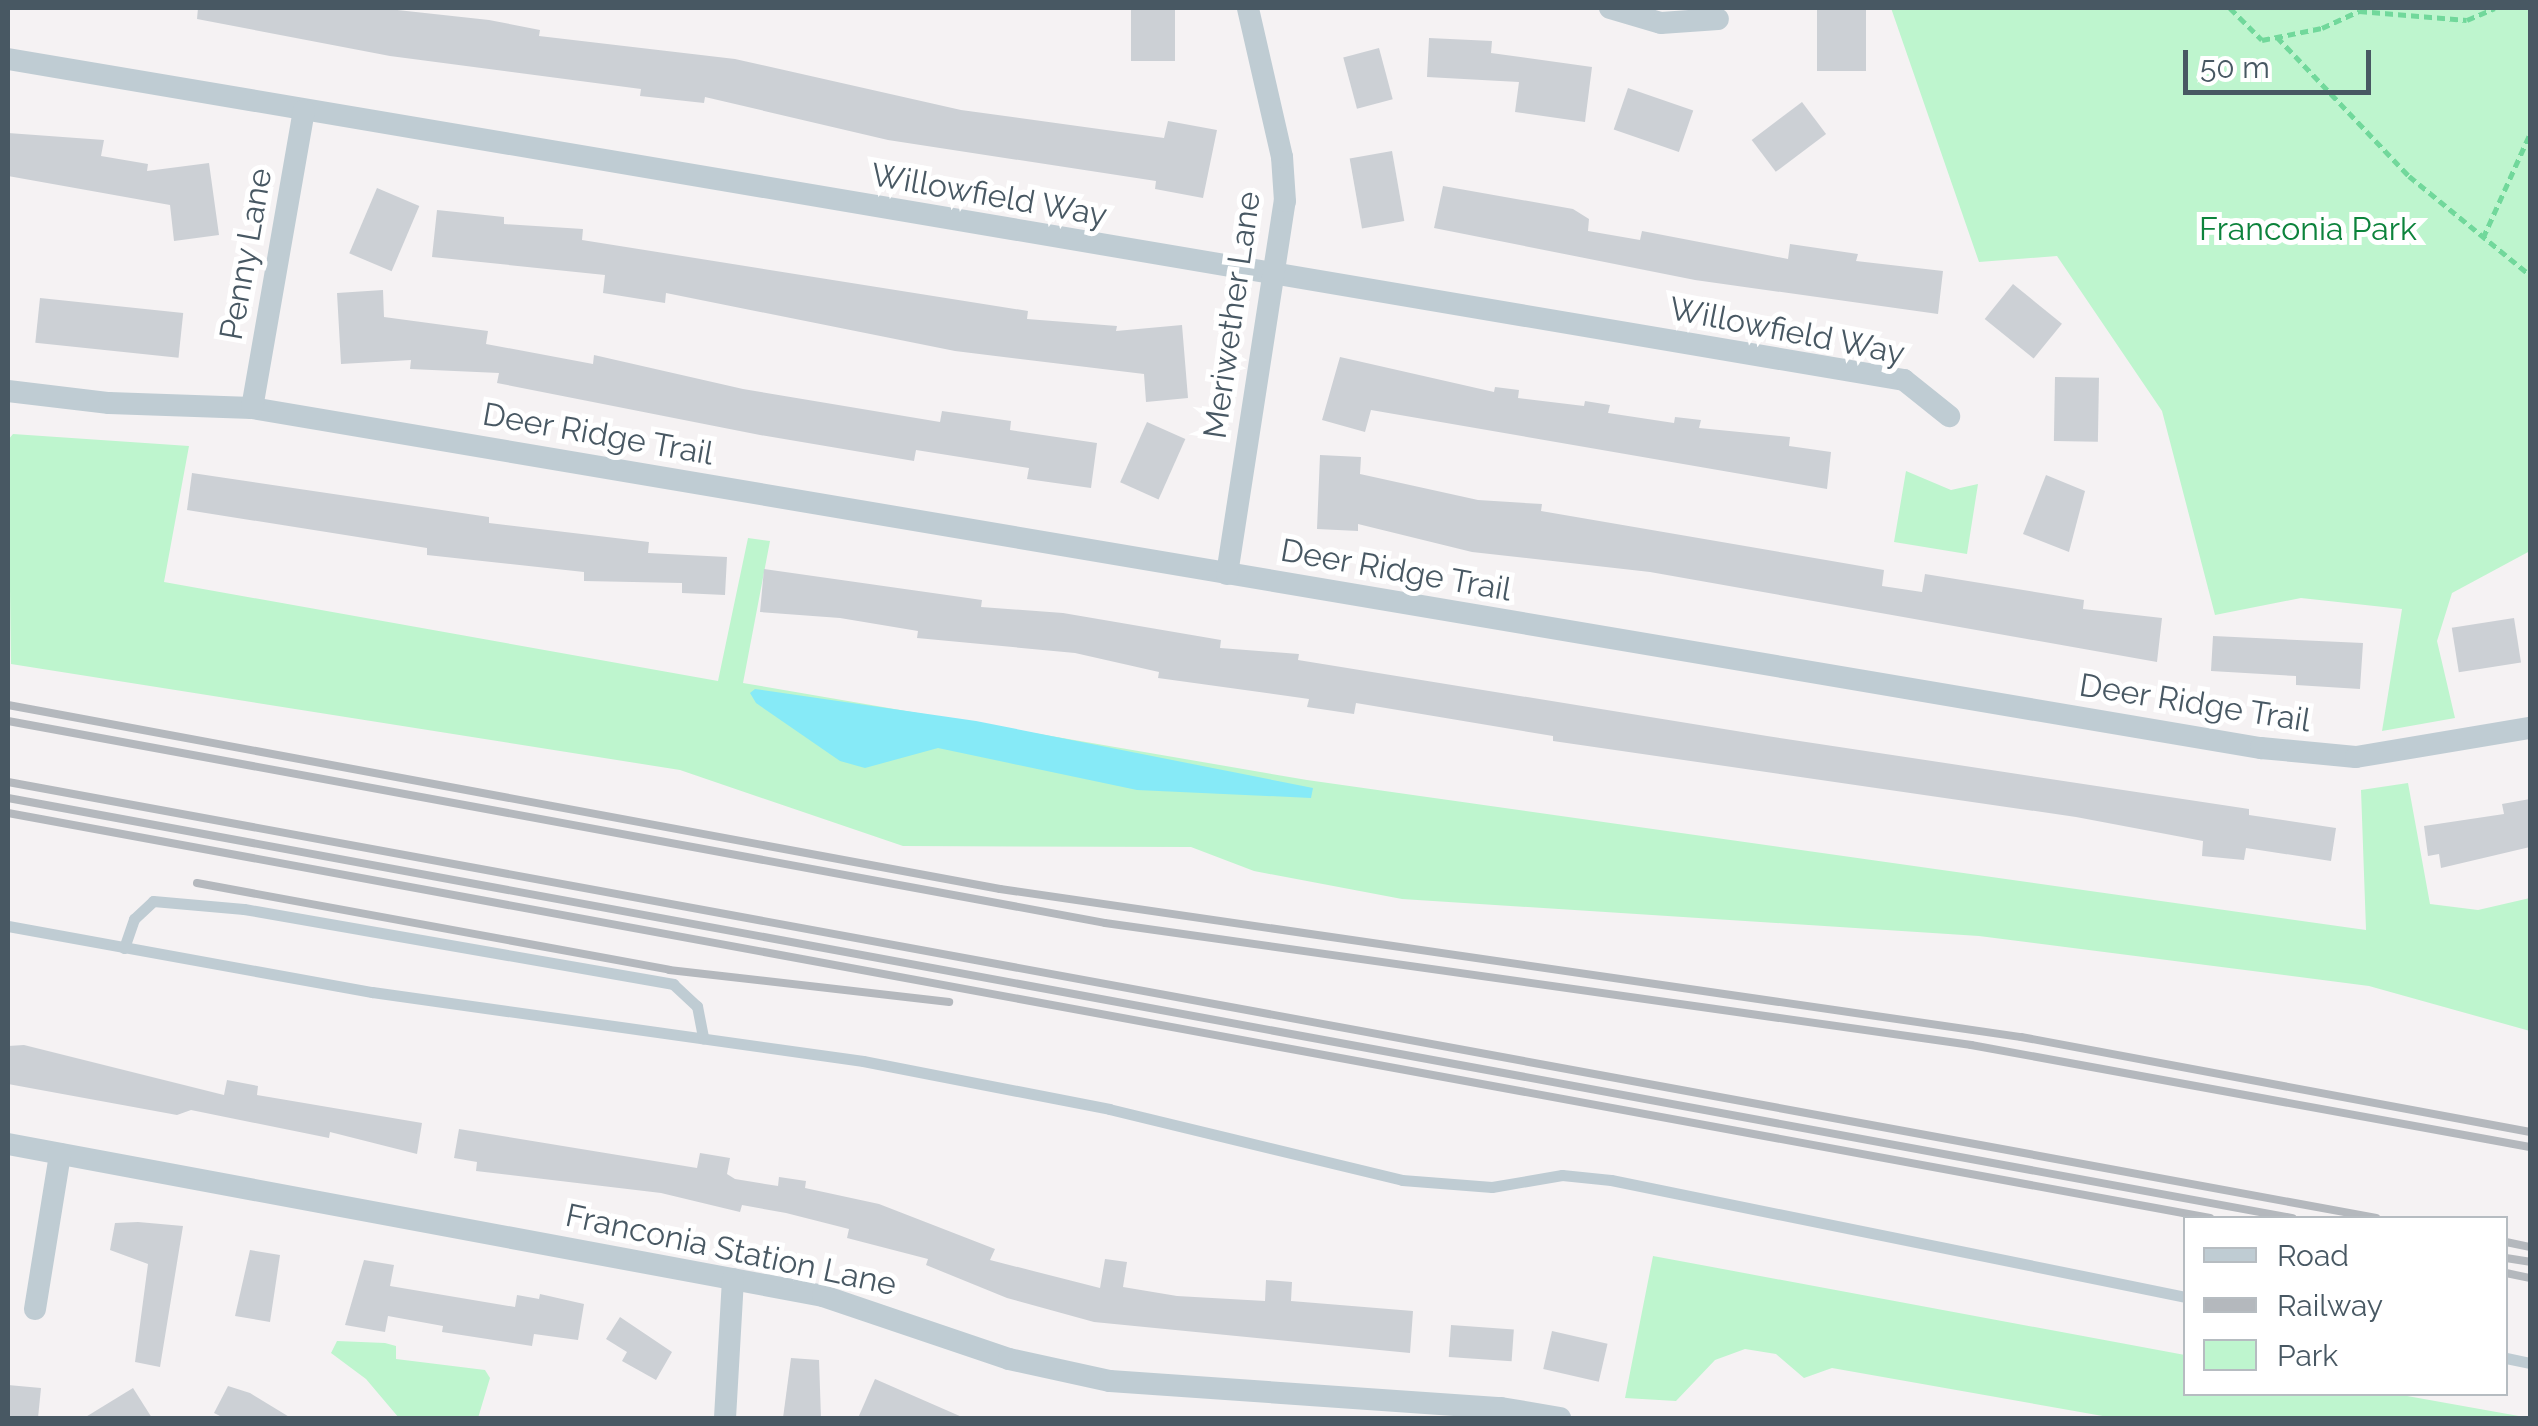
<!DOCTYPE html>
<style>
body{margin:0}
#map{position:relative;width:2538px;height:1426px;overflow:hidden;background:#f5f2f3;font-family:Raleway,sans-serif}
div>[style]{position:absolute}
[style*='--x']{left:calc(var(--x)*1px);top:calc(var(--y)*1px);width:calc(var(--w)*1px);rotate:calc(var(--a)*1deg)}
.green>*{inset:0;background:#bef5ce}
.water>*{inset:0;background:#86eaf7}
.building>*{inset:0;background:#ccd0d5;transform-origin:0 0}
.path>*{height:5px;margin-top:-2.5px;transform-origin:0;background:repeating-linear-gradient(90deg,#71d89b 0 8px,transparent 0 13px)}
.service>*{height:11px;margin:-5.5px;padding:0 5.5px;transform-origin:5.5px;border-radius:5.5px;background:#bfccd3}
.minor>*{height:22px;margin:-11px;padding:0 11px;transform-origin:11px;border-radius:11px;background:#bfccd3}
.rail>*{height:8px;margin:-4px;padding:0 4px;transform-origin:4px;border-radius:4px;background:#b4b8bd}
span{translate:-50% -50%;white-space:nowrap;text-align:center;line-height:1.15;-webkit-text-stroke:10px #fff;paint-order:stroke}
.street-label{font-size:32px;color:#485863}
.park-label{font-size:32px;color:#0d833c}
.frame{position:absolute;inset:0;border:10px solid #485863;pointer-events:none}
.legend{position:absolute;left:2183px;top:1216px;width:325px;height:180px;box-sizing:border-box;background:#fff;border:2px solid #b6bcc1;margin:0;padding:12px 18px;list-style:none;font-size:30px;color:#485863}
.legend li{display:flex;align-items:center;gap:20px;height:50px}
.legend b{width:50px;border:2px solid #b6bcc1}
.scale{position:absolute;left:2183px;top:50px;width:188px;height:45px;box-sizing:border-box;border:5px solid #485863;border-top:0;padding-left:12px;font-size:30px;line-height:35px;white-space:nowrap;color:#485863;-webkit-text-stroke:8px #fff;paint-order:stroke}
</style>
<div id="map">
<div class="green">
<div style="clip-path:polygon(1891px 8px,2530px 8px,2530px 551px,2452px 593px,2437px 641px,2455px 718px,2382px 731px,2402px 609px,2301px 598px,2215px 615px,2162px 411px,2057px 256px,1979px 262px)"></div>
<div style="clip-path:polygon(13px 434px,189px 446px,164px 582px,718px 681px,748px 538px,770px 541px,743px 683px,1307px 780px,2366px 930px,2361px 790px,2408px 783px,2430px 904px,2478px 910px,2530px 898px,2530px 1031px,2369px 986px,1979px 936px,1402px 899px,1254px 871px,1191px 847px,903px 846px,680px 770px,11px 664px,8px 440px)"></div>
<div style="clip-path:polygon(1906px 471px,1951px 490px,1978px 484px,1967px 554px,1894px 542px)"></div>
<div style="clip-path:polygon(1653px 1256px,2185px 1355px,2186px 1394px,2396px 1394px,2530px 1418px,2114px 1418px,1832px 1368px,1804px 1378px,1776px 1354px,1745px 1349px,1715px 1360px,1676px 1401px,1625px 1398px)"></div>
<div style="clip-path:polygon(337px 1341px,385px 1343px,396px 1346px,396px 1359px,485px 1370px,490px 1378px,478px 1418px,399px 1418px,366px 1379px,331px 1353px)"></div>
</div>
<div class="water">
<div style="clip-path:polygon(755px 689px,976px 721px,1313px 788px,1311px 798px,1137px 790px,938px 748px,865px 768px,840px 761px,756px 703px,750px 693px)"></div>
</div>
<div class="building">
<div style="clip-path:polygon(198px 8px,379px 8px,489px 20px,540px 30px,539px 36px,735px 59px,961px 110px,1164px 138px,1168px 121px,1217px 130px,1203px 198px,1155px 189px,1156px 181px,888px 140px,705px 97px,704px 103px,640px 96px,641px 89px,390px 56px,197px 19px)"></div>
<div style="left:1131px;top:8px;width:44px;height:53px"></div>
<div style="left:1817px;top:8px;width:49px;height:63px"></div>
<div style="clip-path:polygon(1429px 38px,1492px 41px,1491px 53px,1592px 67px,1585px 122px,1515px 112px,1519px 82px,1427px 77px)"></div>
<div style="left:1379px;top:48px;width:53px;height:37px;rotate:75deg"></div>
<div style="left:1628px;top:88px;width:69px;height:44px;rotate:19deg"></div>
<div style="left:1802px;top:102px;width:40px;height:63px;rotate:53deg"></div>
<div style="clip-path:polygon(8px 133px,104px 140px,101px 156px,148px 164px,147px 171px,209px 163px,219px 235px,174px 241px,170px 205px,8px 176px)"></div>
<div style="left:1392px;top:151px;width:71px;height:43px;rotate:80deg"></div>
<div style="clip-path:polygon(1443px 186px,1573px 209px,1589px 219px,1588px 231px,1640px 240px,1642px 231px,1788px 259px,1790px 244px,1858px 254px,1856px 261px,1943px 271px,1938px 314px,1695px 280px,1434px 228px)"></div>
<div style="left:377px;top:188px;width:46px;height:71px;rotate:23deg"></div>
<div style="clip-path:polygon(437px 210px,504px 217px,504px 224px,583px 229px,582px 240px,1028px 311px,1027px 319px,1117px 326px,1116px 331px,1182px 325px,1188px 398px,1146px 402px,1144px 374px,955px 351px,666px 293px,665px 303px,603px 293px,605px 275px,432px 257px)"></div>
<div style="left:2013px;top:284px;width:63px;height:45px;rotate:39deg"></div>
<div style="clip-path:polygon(383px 290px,384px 317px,488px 331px,486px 344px,593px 364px,594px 355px,743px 389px,940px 422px,942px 411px,1011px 421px,1010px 430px,1097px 443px,1091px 488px,1027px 479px,1029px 468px,916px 450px,914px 461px,760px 435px,497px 383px,499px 373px,410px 369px,411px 360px,341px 364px,337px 293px)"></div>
<div style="left:40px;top:298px;width:144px;height:45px;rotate:6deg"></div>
<div style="clip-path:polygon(1340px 357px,1494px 392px,1495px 387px,1519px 390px,1518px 398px,1584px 406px,1585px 401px,1610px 405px,1608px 413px,1674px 423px,1675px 417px,1701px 420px,1699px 428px,1790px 437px,1789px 446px,1831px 452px,1827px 489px,1371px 410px,1365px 432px,1322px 420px)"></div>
<div style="left:2055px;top:377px;width:44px;height:64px;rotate:1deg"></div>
<div style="left:1147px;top:422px;width:42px;height:66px;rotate:24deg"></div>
<div style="clip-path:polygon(1320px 455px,1361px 457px,1360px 474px,1478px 500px,1542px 504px,1541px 511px,1884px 570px,1882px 586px,1922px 592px,1925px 574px,2084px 600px,2083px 609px,2162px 618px,2157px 662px,1650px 572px,1472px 552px,1358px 524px,1358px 531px,1317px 529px)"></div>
<div style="clip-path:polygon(192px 473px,489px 517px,489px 523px,649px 542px,648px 553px,727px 557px,725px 595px,682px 593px,682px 583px,584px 581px,584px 572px,427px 555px,427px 548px,187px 510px)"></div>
<div style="clip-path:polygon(2046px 475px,2085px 491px,2069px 552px,2023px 534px)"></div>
<div style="clip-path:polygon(764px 569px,982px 600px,981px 607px,1063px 613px,1221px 640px,1220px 648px,1299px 654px,1298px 660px,1767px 736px,2249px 809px,2249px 815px,2336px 828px,2331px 861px,2246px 848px,2244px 860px,2202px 856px,2203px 841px,2076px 817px,1553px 741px,1553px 736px,1356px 703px,1354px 714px,1307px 707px,1309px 699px,1158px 678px,1159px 672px,1075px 653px,917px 638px,918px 631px,840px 618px,760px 612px)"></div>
<div style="left:2514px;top:618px;width:45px;height:63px;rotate:81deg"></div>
<div style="clip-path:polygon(2213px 636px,2363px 643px,2360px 689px,2296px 685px,2296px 676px,2211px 671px)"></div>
<div style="clip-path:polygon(2530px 799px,2530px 847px,2441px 868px,2439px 854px,2428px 856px,2424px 826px,2504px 814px,2502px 804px)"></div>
<div style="clip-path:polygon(24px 1045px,224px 1095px,227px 1080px,258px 1086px,257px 1095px,422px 1123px,417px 1154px,330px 1132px,329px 1138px,191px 1110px,177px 1115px,8px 1084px,8px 1046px)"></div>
<div style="clip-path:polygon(459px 1129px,697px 1168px,700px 1153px,730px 1158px,727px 1174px,735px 1179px,778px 1186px,779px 1177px,806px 1181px,805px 1188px,879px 1204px,995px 1249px,990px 1260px,1100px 1288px,1105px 1259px,1127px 1262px,1123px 1287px,1177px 1296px,1265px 1301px,1266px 1280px,1292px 1282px,1291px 1301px,1413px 1311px,1410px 1353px,1094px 1322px,1007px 1298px,926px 1265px,928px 1259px,847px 1238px,849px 1229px,786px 1213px,742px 1205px,740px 1212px,661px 1193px,476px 1171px,477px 1162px,454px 1158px)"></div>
<div style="clip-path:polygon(138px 1222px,183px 1226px,160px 1367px,135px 1362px,148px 1264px,110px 1250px,115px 1223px)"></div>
<div style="clip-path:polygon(250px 1250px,280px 1255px,270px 1322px,235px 1316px)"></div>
<div style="clip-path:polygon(364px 1260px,394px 1265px,390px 1286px,515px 1307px,517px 1295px,539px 1299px,540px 1294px,584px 1304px,578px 1340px,534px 1334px,532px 1346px,442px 1332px,443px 1326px,388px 1316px,385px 1332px,345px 1325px)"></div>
<div style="clip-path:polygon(620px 1317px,672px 1352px,656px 1380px,622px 1361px,627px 1352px,606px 1339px)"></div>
<div style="left:1451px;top:1325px;width:63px;height:32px;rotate:4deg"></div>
<div style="left:1552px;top:1331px;width:57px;height:39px;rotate:13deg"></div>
<div style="clip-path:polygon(791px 1358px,819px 1360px,821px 1418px,783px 1418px)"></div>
<div style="clip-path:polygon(875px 1379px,962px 1417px,962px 1418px,858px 1418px)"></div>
<div style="clip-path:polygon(8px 1385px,41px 1388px,38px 1418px,8px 1418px)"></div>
<div style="clip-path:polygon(228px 1386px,250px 1393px,291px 1418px,224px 1418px,214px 1413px)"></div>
<div style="clip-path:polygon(133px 1388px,152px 1418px,84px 1418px)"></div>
</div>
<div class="path">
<div style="--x:2230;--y:8;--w:45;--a:45"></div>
<div style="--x:2262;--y:40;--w:61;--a:-11.3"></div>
<div style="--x:2322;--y:28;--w:41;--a:-24.7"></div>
<div style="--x:2359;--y:11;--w:108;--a:4.8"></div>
<div style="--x:2467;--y:20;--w:30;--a:-23"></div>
<div style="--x:2277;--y:37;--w:192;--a:46.5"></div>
<div style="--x:2409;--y:176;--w:156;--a:39.3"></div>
<div style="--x:2483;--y:238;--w:114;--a:-65.7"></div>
</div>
<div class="service">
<div style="--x:8;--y:926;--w:370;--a:10.3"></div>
<div style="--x:372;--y:992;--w:496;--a:8"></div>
<div style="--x:863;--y:1061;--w:251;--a:11"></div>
<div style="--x:1109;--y:1109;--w:301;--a:13.6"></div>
<div style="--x:1402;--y:1180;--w:90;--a:4.4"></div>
<div style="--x:1492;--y:1187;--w:71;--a:-9.7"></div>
<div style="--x:1562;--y:1175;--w:49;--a:5.8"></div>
<div style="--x:1611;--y:1180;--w:587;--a:11.5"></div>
<div style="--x:124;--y:948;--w:31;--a:-71"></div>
<div style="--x:134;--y:919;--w:26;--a:-43"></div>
<div style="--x:153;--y:901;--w:91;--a:5"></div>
<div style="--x:244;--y:909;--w:436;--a:9.9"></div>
<div style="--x:673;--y:984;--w:33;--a:43"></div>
<div style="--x:697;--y:1006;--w:33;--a:79"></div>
<div style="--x:2506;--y:1358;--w:25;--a:12"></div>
</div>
<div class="minor">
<div style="--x:1610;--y:8;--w:53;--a:16.4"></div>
<div style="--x:1661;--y:23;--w:57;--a:-4"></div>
<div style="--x:8;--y:59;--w:1923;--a:9.61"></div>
<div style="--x:1904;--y:380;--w:58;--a:38.7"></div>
<div style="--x:8;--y:391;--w:102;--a:6.8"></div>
<div style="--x:109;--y:403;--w:143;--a:2"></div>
<div style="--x:252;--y:408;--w:2038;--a:9.61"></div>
<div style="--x:2261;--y:748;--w:95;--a:5.4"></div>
<div style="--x:2356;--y:757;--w:176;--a:-9.5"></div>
<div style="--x:252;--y:408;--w:302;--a:-80.1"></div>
<div style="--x:1227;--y:574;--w:377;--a:-81.2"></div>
<div style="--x:1285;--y:201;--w:44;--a:-93.9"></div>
<div style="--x:1282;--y:157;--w:153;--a:-102.9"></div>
<div style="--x:8;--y:1144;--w:829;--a:10.56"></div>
<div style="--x:823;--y:1296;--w:196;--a:18.7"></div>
<div style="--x:1009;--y:1359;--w:103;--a:12.3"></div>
<div style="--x:1110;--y:1381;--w:392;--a:4"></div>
<div style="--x:1501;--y:1408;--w:60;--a:9.6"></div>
<div style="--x:35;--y:1309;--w:157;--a:-80.8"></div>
<div style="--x:725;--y:1418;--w:139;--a:-86.7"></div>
</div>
<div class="rail">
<div style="--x:8;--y:705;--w:1009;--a:10.51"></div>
<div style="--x:1000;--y:889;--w:1032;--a:8.25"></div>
<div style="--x:2021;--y:1037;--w:518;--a:10.57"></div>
<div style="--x:8;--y:721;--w:1115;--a:10.43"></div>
<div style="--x:1105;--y:923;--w:875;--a:8.02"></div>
<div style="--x:1971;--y:1045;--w:568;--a:10.34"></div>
<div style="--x:8;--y:782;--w:2408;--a:10.43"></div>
<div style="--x:8;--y:798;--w:2323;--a:10.42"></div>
<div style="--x:8;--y:813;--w:2239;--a:10.42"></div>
<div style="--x:197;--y:883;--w:480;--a:10.4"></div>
<div style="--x:669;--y:970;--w:282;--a:6.5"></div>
<div style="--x:2506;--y:1242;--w:25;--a:12"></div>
<div style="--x:2506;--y:1258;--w:24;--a:9"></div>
<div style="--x:2506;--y:1273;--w:25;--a:12"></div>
</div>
<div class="street-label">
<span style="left:989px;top:195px;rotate:10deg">Willowfield Way</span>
<span style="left:246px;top:254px;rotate:-80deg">Penny Lane</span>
<span style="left:1232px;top:315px;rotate:-82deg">Meriwether Lane</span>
<span style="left:1787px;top:331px;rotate:11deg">Willowfield Way</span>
<span style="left:598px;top:434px;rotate:10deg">Deer Ridge Trail</span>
<span style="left:1396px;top:570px;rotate:10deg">Deer Ridge Trail</span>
<span style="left:2195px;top:703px;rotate:9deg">Deer Ridge Trail</span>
<span style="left:731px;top:1250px;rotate:12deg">Franconia Station Lane</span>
</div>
<div class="park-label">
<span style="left:2308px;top:229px">Franconia Park</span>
</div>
<div class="frame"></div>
<ul class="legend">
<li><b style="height:12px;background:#bfccd3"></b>Road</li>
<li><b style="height:12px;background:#b4b8bd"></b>Railway</li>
<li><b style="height:28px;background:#bef5ce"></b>Park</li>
</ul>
<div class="scale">50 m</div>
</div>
